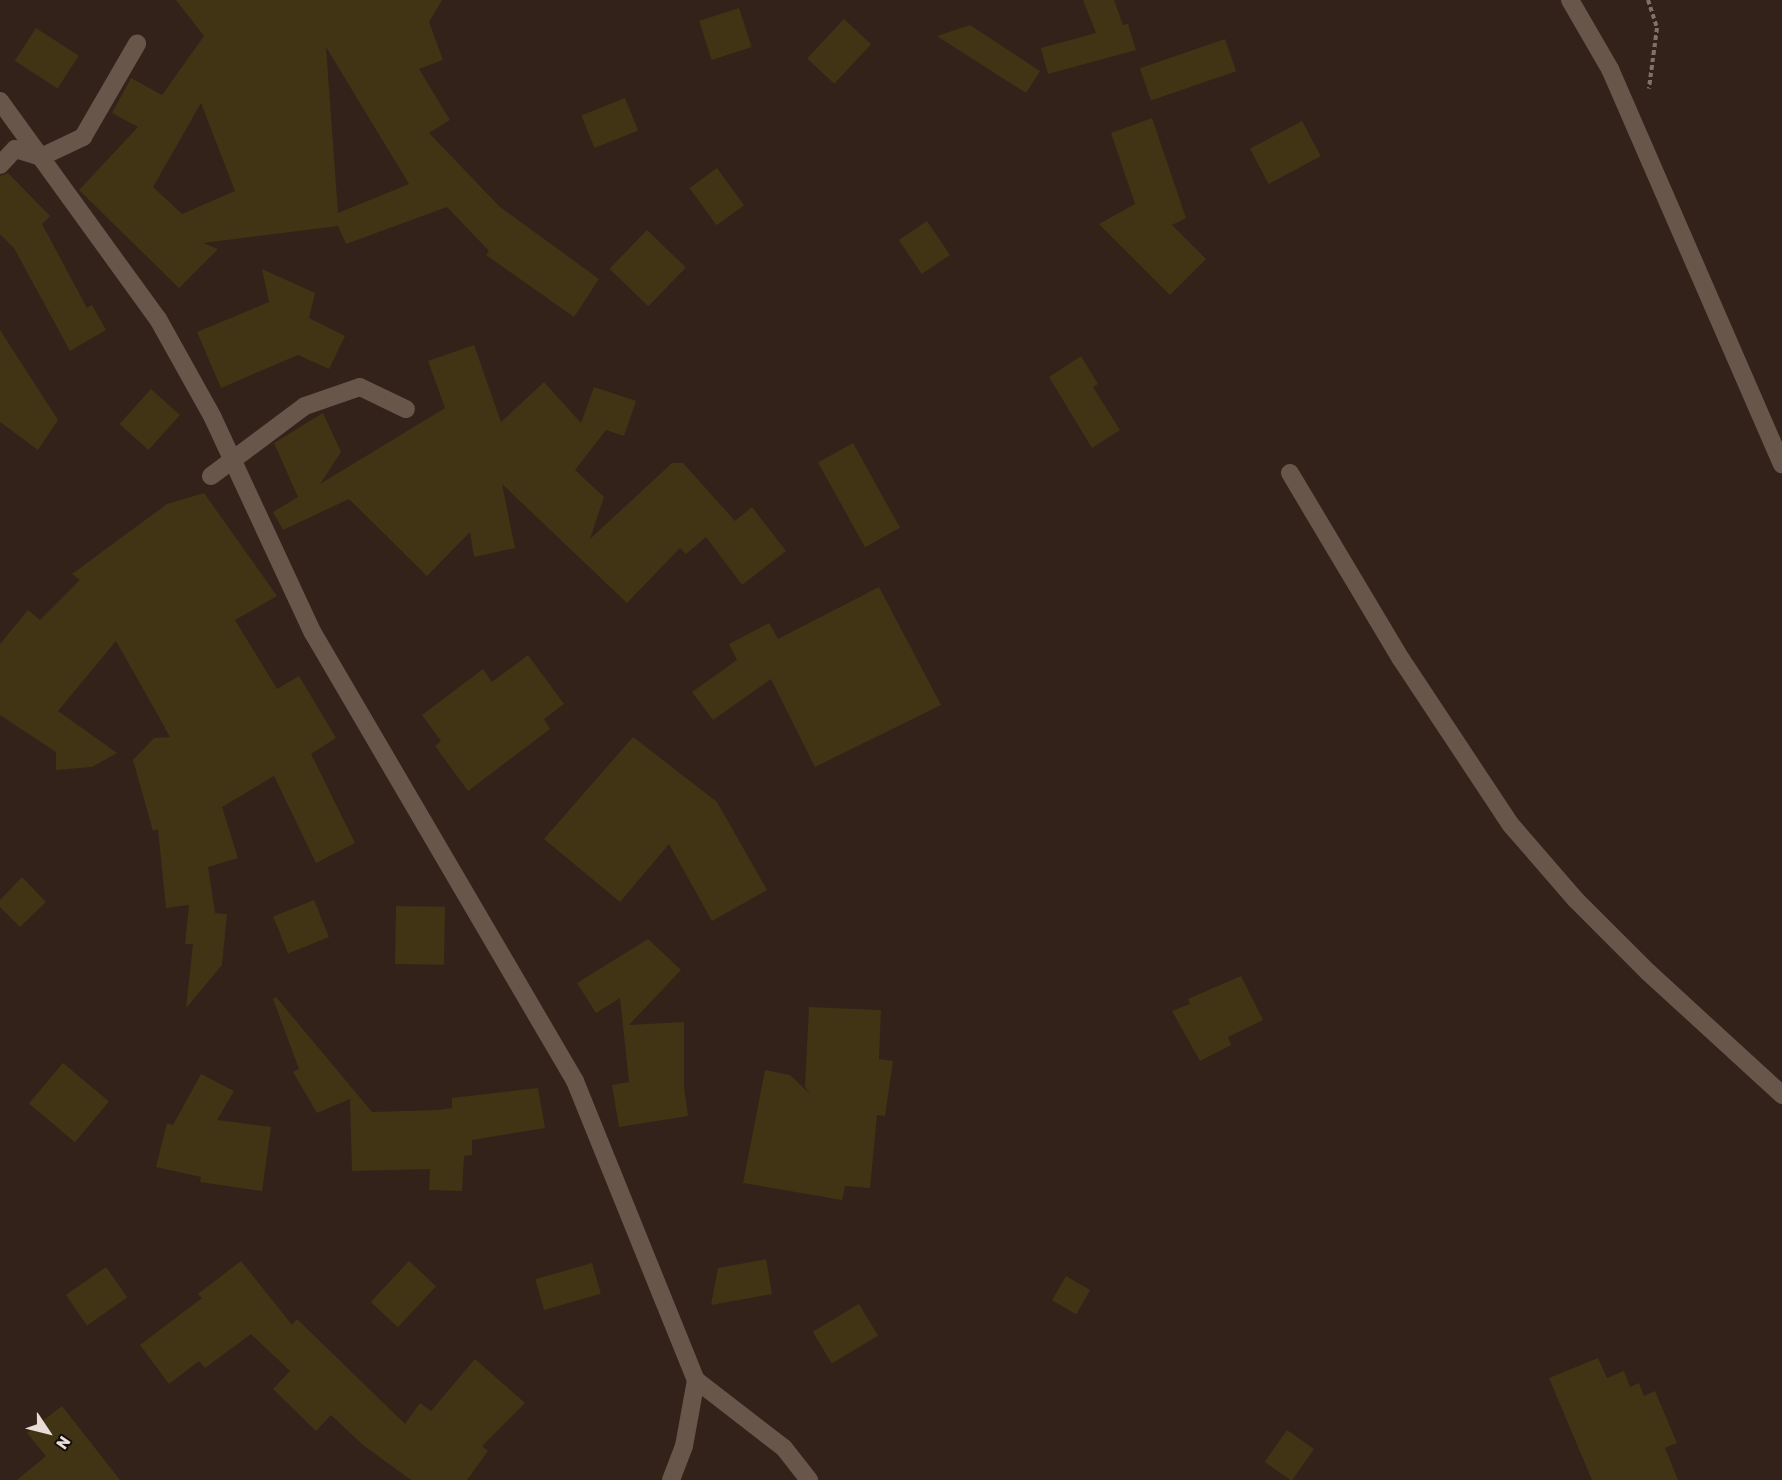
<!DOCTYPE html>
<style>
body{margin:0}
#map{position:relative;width:1782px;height:1480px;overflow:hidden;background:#322219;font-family:Rubik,sans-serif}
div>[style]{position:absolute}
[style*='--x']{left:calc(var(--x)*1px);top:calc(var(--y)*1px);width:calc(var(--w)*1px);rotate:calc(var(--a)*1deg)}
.building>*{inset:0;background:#403414;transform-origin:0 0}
.path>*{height:4px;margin-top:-2px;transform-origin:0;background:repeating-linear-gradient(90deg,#80726a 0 4.5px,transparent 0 7.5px)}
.minor>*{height:18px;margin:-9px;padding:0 9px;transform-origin:9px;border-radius:9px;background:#68564b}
span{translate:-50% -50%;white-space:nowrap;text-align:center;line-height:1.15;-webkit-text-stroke:4.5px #140d09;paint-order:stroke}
.north{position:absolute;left:18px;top:1402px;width:60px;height:60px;-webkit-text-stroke:4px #140d09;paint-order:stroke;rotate:125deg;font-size:16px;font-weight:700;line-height:24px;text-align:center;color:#e8ded7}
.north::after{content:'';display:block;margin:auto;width:21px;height:27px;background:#e8ded7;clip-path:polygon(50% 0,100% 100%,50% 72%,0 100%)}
</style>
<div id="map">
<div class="building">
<div style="clip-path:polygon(evenodd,176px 0,442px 0,429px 22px,443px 60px,419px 69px,450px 120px,429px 133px,500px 207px,599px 279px,574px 317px,486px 255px,489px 251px,447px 207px,346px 244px,338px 226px,203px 243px,218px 249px,179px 288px,79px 190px,138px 127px,112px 113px,131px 78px,162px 95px,204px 36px,176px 0,326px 47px,409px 184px,338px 213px,326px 47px,176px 0,201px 103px,235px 191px,182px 214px,153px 187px,201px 103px)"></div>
<div style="clip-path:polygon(1083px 0,1114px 0,1123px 25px,1128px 24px,1136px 50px,1048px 74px,1041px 48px,1096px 33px)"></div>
<div style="left:739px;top:8px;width:41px;height:42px;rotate:72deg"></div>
<div style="left:844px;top:19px;width:37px;height:54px;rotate:43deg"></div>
<div style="clip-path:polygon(970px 25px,1040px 71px,1026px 93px,937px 36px)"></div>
<div style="left:36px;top:28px;width:51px;height:39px;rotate:33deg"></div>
<div style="left:1225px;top:39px;width:34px;height:90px;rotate:71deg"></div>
<div style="left:625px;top:98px;width:35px;height:47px;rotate:68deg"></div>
<div style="clip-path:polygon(1152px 118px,1186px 218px,1172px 225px,1206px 259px,1170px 295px,1099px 224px,1135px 204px,1111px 133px)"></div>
<div style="left:1302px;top:121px;width:40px;height:59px;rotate:62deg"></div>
<div style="left:717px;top:168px;width:46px;height:34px;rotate:54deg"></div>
<div style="clip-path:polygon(8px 173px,50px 216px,42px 224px,87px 308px,92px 305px,106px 330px,70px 351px,14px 248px,0 234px,0 176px)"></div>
<div style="left:927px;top:221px;width:41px;height:34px;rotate:56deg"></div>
<div style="left:647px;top:230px;width:54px;height:54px;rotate:44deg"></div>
<div style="clip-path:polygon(262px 269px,315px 293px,309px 318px,345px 336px,329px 369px,298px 355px,221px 388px,197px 332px,269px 302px)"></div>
<div style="clip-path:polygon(0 330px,58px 420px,38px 450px,0 422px)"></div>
<div style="clip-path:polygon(474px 345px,501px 422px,544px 382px,581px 423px,594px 387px,636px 401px,624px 436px,606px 430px,575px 470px,604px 497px,590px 539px,672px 463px,683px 463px,735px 521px,752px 507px,786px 551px,742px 585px,706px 537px,686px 554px,680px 548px,627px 603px,502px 484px,515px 548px,474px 557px,470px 532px,427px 576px,349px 499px,283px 530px,273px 512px,298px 497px,274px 443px,323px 413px,341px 452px,320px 484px,445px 408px,428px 361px)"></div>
<div style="clip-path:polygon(1081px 356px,1098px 384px,1093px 387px,1120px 430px,1092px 448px,1049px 377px)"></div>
<div style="left:151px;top:389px;width:39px;height:47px;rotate:42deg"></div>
<div style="left:853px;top:443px;width:97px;height:40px;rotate:61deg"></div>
<div style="clip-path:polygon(204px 493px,277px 596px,235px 620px,277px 689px,299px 676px,336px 738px,311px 754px,355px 843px,316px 863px,274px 776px,222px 807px,238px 858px,208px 867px,215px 913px,227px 914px,222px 965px,186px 1008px,193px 944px,185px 944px,189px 905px,166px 908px,158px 829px,153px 831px,133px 760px,154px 738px,170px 737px,164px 727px,167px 724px,164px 726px,116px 641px,58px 711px,117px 753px,92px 767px,56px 770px,56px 752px,0 715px,0 644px,28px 610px,40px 620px,80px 580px,72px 574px,167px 504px)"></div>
<div style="clip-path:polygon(879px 587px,941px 705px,815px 767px,771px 679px,713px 720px,692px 692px,737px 660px,729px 644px,769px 623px,778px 639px)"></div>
<div style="clip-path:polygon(528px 655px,564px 704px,544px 719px,550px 729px,468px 791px,435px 746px,441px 741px,422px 715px,483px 669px,492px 682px)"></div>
<div style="clip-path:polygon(633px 737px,717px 802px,767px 890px,712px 921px,669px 844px,620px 902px,544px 839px)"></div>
<div style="clip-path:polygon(22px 877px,46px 902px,20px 927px,0 907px,0 900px)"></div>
<div style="left:314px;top:900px;width:40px;height:44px;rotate:68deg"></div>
<div style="left:396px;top:906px;width:49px;height:58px;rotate:1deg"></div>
<div style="clip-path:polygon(648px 939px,681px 970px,629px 1025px,684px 1022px,684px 1087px,688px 1116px,619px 1127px,612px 1085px,629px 1082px,620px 998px,596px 1013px,577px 983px)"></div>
<div style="clip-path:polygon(1241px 976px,1263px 1020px,1228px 1037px,1231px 1045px,1200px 1061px,1172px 1011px,1190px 1004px,1188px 999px)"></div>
<div style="clip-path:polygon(276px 997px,372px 1112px,439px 1110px,452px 1108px,452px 1098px,538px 1088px,545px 1128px,472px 1140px,472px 1155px,464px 1156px,462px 1191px,429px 1190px,430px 1169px,352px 1171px,350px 1099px,317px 1113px,293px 1072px,299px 1069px,273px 999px)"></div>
<div style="clip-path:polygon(809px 1007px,881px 1010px,879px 1059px,893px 1061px,885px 1116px,877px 1115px,870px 1188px,845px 1186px,842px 1200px,743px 1183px,765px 1070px,790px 1075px,810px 1094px,805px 1087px)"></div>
<div style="left:63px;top:1063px;width:60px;height:53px;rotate:40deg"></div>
<div style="clip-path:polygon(201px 1074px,234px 1091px,217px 1120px,271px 1127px,262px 1191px,200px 1182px,201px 1177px,156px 1167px,167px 1123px,173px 1125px)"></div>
<div style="clip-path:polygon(766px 1259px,772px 1294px,711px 1305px,718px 1268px)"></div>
<div style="clip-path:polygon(241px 1261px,292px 1325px,297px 1319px,405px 1424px,420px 1403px,431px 1411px,475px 1359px,525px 1403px,482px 1446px,488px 1451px,467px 1480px,411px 1480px,363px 1445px,331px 1415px,316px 1431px,273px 1389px,290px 1371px,251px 1334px,205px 1368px,199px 1361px,169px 1384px,140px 1345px,202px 1298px,198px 1294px)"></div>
<div style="left:409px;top:1261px;width:37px;height:56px;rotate:43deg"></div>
<div style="left:592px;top:1263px;width:32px;height:59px;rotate:74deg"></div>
<div style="left:106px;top:1267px;width:37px;height:49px;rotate:55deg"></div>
<div style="left:1066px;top:1276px;width:28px;height:28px;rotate:30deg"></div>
<div style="left:859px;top:1304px;width:37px;height:54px;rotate:59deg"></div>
<div style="clip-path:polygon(1598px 1358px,1607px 1378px,1624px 1371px,1630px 1387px,1639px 1383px,1644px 1396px,1655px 1391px,1677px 1443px,1665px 1448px,1678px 1480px,1592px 1480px,1549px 1378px)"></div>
<div style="clip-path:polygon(62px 1406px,120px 1480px,17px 1480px,46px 1456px,27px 1433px)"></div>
<div style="left:1287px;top:1430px;width:33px;height:39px;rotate:35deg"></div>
</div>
<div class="path">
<div style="--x:1648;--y:0;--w:29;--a:72"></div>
<div style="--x:1657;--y:28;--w:61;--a:97.6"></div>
</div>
<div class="minor">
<div style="--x:1570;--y:0;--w:80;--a:59.9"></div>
<div style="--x:1610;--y:69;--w:431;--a:66.5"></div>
<div style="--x:0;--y:101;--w:269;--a:54.1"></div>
<div style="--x:158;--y:319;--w:113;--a:60.9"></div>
<div style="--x:213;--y:418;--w:237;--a:65.1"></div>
<div style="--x:313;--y:633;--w:519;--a:59.68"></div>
<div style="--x:575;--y:1081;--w:323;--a:68"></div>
<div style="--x:696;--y:1380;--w:67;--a:100.3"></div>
<div style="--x:684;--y:1446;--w:36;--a:111"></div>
<div style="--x:0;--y:165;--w:22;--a:-47"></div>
<div style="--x:15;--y:149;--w:27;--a:17"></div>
<div style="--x:41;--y:157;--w:47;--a:-25.5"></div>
<div style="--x:83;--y:137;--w:108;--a:-59.9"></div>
<div style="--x:1290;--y:473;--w:217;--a:59.2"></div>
<div style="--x:1401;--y:659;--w:199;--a:56.5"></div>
<div style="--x:1511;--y:825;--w:99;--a:49.1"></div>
<div style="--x:1576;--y:900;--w:102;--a:45"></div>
<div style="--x:1648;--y:972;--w:182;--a:42.5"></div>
<div style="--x:211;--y:476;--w:117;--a:-36.7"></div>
<div style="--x:305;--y:406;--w:58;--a:-19.1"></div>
<div style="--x:360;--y:387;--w:51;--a:25.6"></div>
<div style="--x:696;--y:1380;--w:111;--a:37.7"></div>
<div style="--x:784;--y:1448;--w:41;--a:52"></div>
</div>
<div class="north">N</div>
</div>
